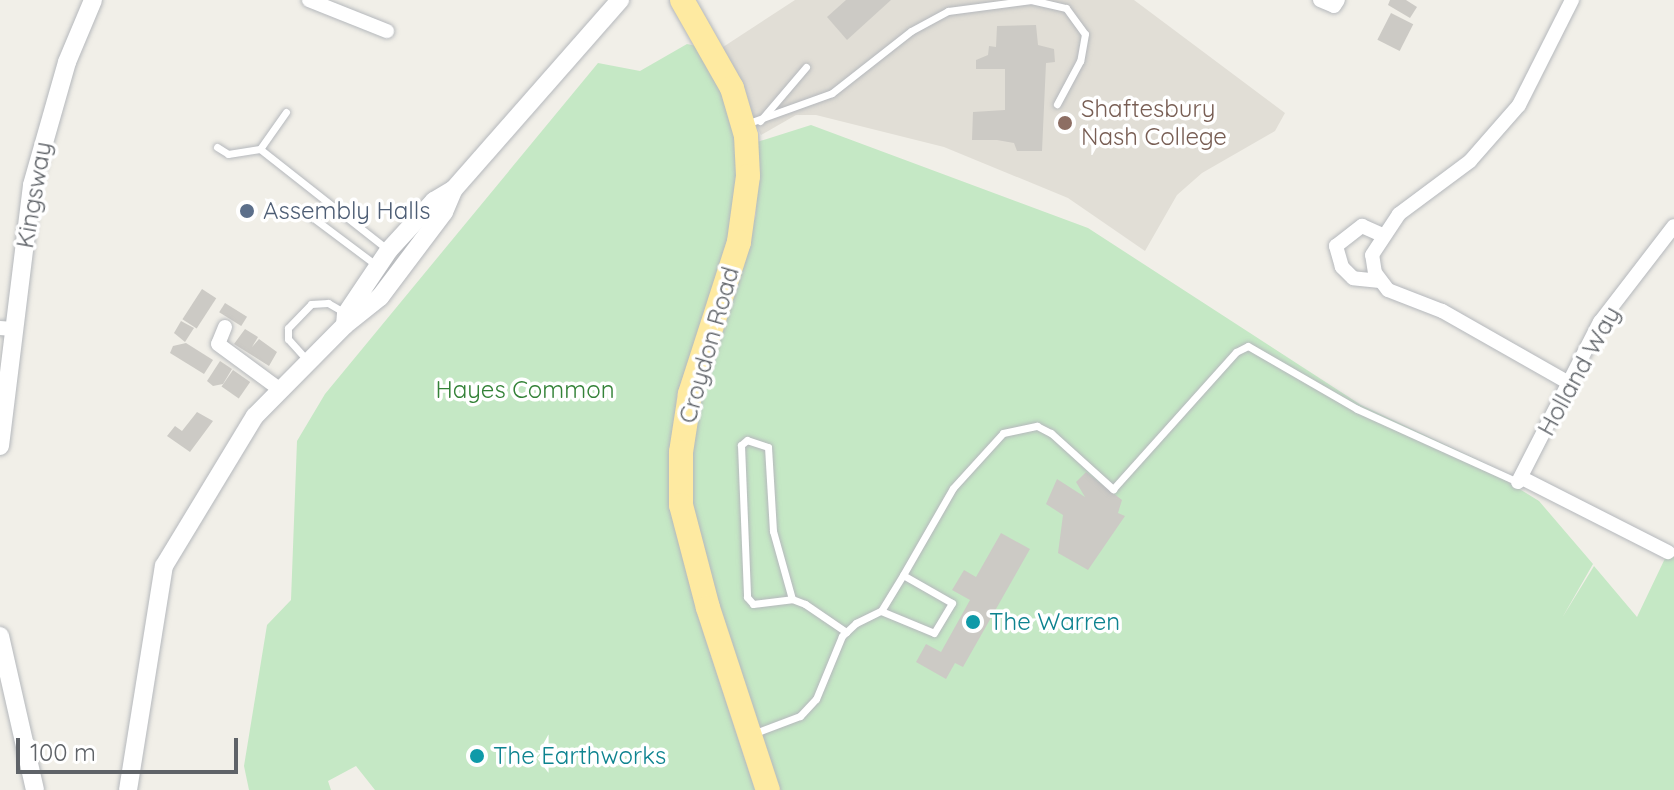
<!DOCTYPE html>
<style>
body{margin:0}
#map{position:relative;width:1674px;height:790px;overflow:hidden;background:#f1efe8;font-family:Quicksand,sans-serif}
div>[style]{position:absolute}
[style*='--x']{left:calc(var(--x)*1px);top:calc(var(--y)*1px);width:calc(var(--w)*1px);rotate:calc(var(--a)*1deg)}
.education>*{inset:0;background:#e1ded6}
.green>*{inset:0;background:#c5e8c5}
.building>*{inset:0;background:#cccac5;transform-origin:0 0}
.roads{filter:drop-shadow(0 0 2px #b5b8bc) drop-shadow(0 0 2px #b5b8bc)}
.service>*{height:7px;margin:-3.5px;padding:0 3.5px;transform-origin:3.5px;border-radius:3.5px;background:#fff}
.minor>*{height:14px;margin:-7px;padding:0 7px;transform-origin:7px;border-radius:7px;background:#fff}
.tertiary>*{height:18px;margin:-9px;padding:0 9px;transform-origin:9px;border-radius:9px;background:#fff}
.trunk>*{height:24px;margin:-12px;padding:0 12px;transform-origin:12px;border-radius:12px;background:#feeaa1}
.dots>*{width:22px;height:22px;translate:-50% -50%;box-sizing:border-box;border:4px solid #fff;border-radius:50%}
span{translate:-50% -50%;white-space:nowrap;text-align:center;line-height:1.15;-webkit-text-stroke:7px #fff;paint-order:stroke}
.education-label{font-size:24px;color:#785e54}
.left{translate:0 -50%;text-align:left}
.street-label{font-size:24px;color:#5f6368}
.service-label{font-size:24px;color:#4e5e75}
.park-label{font-size:24px;color:#348238}
.culture-label{font-size:24px;color:#0d838f}
.scale{position:absolute;left:16px;top:738px;width:222px;height:36px;box-sizing:border-box;border:4px solid #5f6368;border-top:0;padding-left:10px;font-size:24px;line-height:28px;white-space:nowrap;color:#5f6368;-webkit-text-stroke:6px #fff;paint-order:stroke}
</style>
<div id="map">
<div class="education">
<div style="clip-path:polygon(795px 0,1134px 0,1285px 113px,1275px 131px,1202px 173px,1177px 195px,1145px 251px,1068px 198px,944px 147px,816px 115px,796px 115px,761px 135px,720px 49px)"></div>
</div>
<div class="green">
<div style="clip-path:polygon(687px 44px,701px 47px,745px 144px,740px 213px,677px 394px,671px 505px,704px 634px,755px 790px,375px 790px,356px 766px,328px 781px,331px 790px,249px 790px,244px 766px,267px 625px,291px 600px,297px 441px,325px 394px,598px 63px,640px 71px)"></div>
<div style="clip-path:polygon(811px 125px,1088px 228px,1361px 405px,1512px 476px,1508px 482px,1539px 501px,1593px 564px,1562px 618px,1594px 566px,1637px 617px,1670px 548px,1674px 550px,1674px 790px,776px 790px,688px 502px,695px 399px,756px 215px,757px 142px)"></div>
</div>
<div class="building">
<div style="clip-path:polygon(846px 0,891px 0,847px 40px,827px 17px)"></div>
<div style="clip-path:polygon(1390px 0,1406px 0,1417px 7px,1410px 18px,1388px 5px)"></div>
<div style="left:1391px;top:13px;width:25px;height:30px;rotate:27deg"></div>
<div style="clip-path:polygon(1036px 25px,1038px 45px,1054px 49px,1055px 62px,1046px 63px,1042px 151px,1017px 151px,1014px 143px,997px 140px,972px 140px,973px 112px,1005px 110px,1005px 69px,976px 69px,976px 60px,988px 55px,989px 46px,996px 47px,997px 26px)"></div>
<div style="left:202px;top:289px;width:17px;height:36px;rotate:33deg"></div>
<div style="left:225px;top:303px;width:26px;height:11px;rotate:32deg"></div>
<div style="clip-path:polygon(181px 321px,194px 328px,185px 342px,174px 333px)"></div>
<div style="clip-path:polygon(245px 329px,258px 337px,252px 347px,259px 339px,277px 352px,269px 366px,234px 344px)"></div>
<div style="clip-path:polygon(186px 343px,213px 360px,204px 374px,170px 353px,173px 346px)"></div>
<div style="clip-path:polygon(220px 361px,232px 369px,223px 384px,213px 386px,207px 381px)"></div>
<div style="left:233px;top:370px;width:21px;height:20px;rotate:35deg"></div>
<div style="clip-path:polygon(197px 412px,213px 421px,190px 452px,167px 436px,175px 426px,182px 431px)"></div>
<div style="clip-path:polygon(1086px 472px,1122px 500px,1118px 513px,1125px 516px,1088px 570px,1058px 553px,1063px 515px,1046px 504px,1057px 479px,1085px 497px,1076px 482px)"></div>
<div style="clip-path:polygon(1001px 533px,1030px 549px,963px 667px,955px 663px,946px 679px,916px 662px,926px 644px,941px 652px,970px 600px,952px 590px,964px 570px,976px 577px)"></div>
</div>
<div class="roads">
<div class="service">
<div style="--x:286;--y:112;--w:45;--a:125.1"></div>
<div style="--x:260;--y:149;--w:162;--a:38.2"></div>
<div style="--x:760;--y:121;--w:71;--a:-49.6"></div>
<div style="--x:746;--y:124;--w:91;--a:-19.8"></div>
<div style="--x:832;--y:93;--w:100;--a:-38.1"></div>
<div style="--x:911;--y:31;--w:42;--a:-28.4"></div>
<div style="--x:948;--y:11;--w:84;--a:-7.5"></div>
<div style="--x:1031;--y:0;--w:36;--a:13"></div>
<div style="--x:1066;--y:8;--w:32;--a:54"></div>
<div style="--x:1085;--y:34;--w:27;--a:100"></div>
<div style="--x:1080;--y:61;--w:49;--a:118.1"></div>
<div style="--x:217;--y:147;--w:13;--a:32"></div>
<div style="--x:228;--y:154;--w:32;--a:-9"></div>
<div style="--x:304;--y:211;--w:90;--a:36.9"></div>
<div style="--x:307;--y:360;--w:28;--a:-132"></div>
<div style="--x:288;--y:339;--w:11;--a:-90"></div>
<div style="--x:288;--y:328;--w:33;--a:-46"></div>
<div style="--x:311;--y:304;--w:17;--a:-3"></div>
<div style="--x:328;--y:303;--w:20;--a:30"></div>
<div style="--x:903;--y:575;--w:100;--a:-60.1"></div>
<div style="--x:953;--y:488;--w:74;--a:-47.7"></div>
<div style="--x:1003;--y:433;--w:35;--a:-12"></div>
<div style="--x:1037;--y:426;--w:16;--a:27"></div>
<div style="--x:1051;--y:433;--w:84;--a:42.1"></div>
<div style="--x:1113;--y:489;--w:184;--a:-48.1"></div>
<div style="--x:1236;--y:352;--w:13;--a:-27"></div>
<div style="--x:1248;--y:346;--w:126;--a:30"></div>
<div style="--x:1357;--y:409;--w:177;--a:24.4"></div>
<div style="--x:792;--y:599;--w:71;--a:-105.6"></div>
<div style="--x:773;--y:531;--w:84;--a:-93.4"></div>
<div style="--x:768;--y:447;--w:22;--a:-162"></div>
<div style="--x:747;--y:440;--w:8;--a:140"></div>
<div style="--x:741;--y:445;--w:152;--a:87.7"></div>
<div style="--x:747;--y:597;--w:9;--a:49"></div>
<div style="--x:753;--y:604;--w:39;--a:-7"></div>
<div style="--x:792;--y:599;--w:14;--a:21"></div>
<div style="--x:805;--y:604;--w:50;--a:34.3"></div>
<div style="--x:755;--y:733;--w:48;--a:-20.7"></div>
<div style="--x:800;--y:716;--w:23;--a:-47"></div>
<div style="--x:816;--y:699;--w:68;--a:-67.6"></div>
<div style="--x:842;--y:636;--w:19;--a:-43"></div>
<div style="--x:856;--y:623;--w:28;--a:-26"></div>
<div style="--x:881;--y:611;--w:57;--a:22.5"></div>
<div style="--x:934;--y:633;--w:35;--a:-59"></div>
<div style="--x:952;--y:603;--w:56;--a:-150.3"></div>
<div style="--x:903;--y:575;--w:42;--a:121.4"></div>
</div>
<div class="minor">
<div style="--x:309;--y:0;--w:84;--a:21.7"></div>
<div style="--x:1320;--y:0;--w:15;--a:23"></div>
<div style="--x:1334;--y:6;--w:7;--a:-56"></div>
<div style="--x:1380;--y:281;--w:27;--a:-174"></div>
<div style="--x:1353;--y:278;--w:16;--a:-135"></div>
<div style="--x:1342;--y:267;--w:22;--a:-106"></div>
<div style="--x:1336;--y:246;--w:33;--a:-38"></div>
<div style="--x:1362;--y:226;--w:24;--a:24"></div>
<div style="--x:225;--y:327;--w:18;--a:112"></div>
<div style="--x:218;--y:344;--w:74;--a:36.3"></div>
<div style="--x:0;--y:328;--w:13;--a:4"></div>
<div style="--x:1569;--y:383;--w:146;--a:-150.4"></div>
<div style="--x:1442;--y:311;--w:58;--a:-158.7"></div>
<div style="--x:1388;--y:290;--w:21;--a:-127"></div>
<div style="--x:1375;--y:273;--w:18;--a:-99"></div>
<div style="--x:1372;--y:255;--w:49;--a:-56.6"></div>
<div style="--x:1399;--y:214;--w:89;--a:-36.7"></div>
<div style="--x:1470;--y:161;--w:74;--a:-48.8"></div>
<div style="--x:1519;--y:105;--w:118;--a:-63.2"></div>
<div style="--x:1522;--y:478;--w:164;--a:26.9"></div>
<div style="--x:1518;--y:482;--w:180;--a:-62.9"></div>
<div style="--x:1600;--y:322;--w:121;--a:-52.4"></div>
</div>
<div class="tertiary">
<div style="--x:345;--y:325;--w:11;--a:-85"></div>
<div style="--x:346;--y:314;--w:77;--a:-56.1"></div>
<div style="--x:389;--y:250;--w:67;--a:-47.4"></div>
<div style="--x:434;--y:201;--w:23;--a:-31"></div>
<div style="--x:0;--y:446;--w:263;--a:-83"></div>
<div style="--x:32;--y:185;--w:128;--a:-74.1"></div>
<div style="--x:67;--y:62;--w:67;--a:-67.2"></div>
<div style="--x:0;--y:636;--w:158;--a:77.2"></div>
<div style="--x:128;--y:790;--w:227;--a:-80.9"></div>
<div style="--x:164;--y:566;--w:175;--a:-58.8"></div>
<div style="--x:255;--y:416;--w:128;--a:-45.3"></div>
<div style="--x:345;--y:325;--w:45;--a:-38.7"></div>
<div style="--x:380;--y:297;--w:106;--a:-53"></div>
<div style="--x:444;--y:212;--w:25;--a:-67"></div>
<div style="--x:454;--y:189;--w:252;--a:-48.7"></div>
</div>
<div class="trunk">
<div style="--x:682;--y:0;--w:101;--a:60.4"></div>
<div style="--x:732;--y:88;--w:50;--a:73.7"></div>
<div style="--x:746;--y:136;--w:40;--a:87.1"></div>
<div style="--x:748;--y:176;--w:67;--a:97.8"></div>
<div style="--x:739;--y:242;--w:160;--a:107.9"></div>
<div style="--x:690;--y:394;--w:59;--a:98.8"></div>
<div style="--x:681;--y:452;--w:53;--a:90"></div>
<div style="--x:681;--y:505;--w:106;--a:75.3"></div>
<div style="--x:708;--y:608;--w:192;--a:71.8"></div>
</div>
</div>
<div class="dots">
<div style="left:1065px;top:123px;background:#8d6e63"></div>
<div style="left:247px;top:211px;background:#5c6f8a"></div>
<div style="left:973px;top:622px;background:#0f9aa8"></div>
<div style="left:477px;top:756px;background:#0f9aa8"></div>
</div>
<div class="education-label">
<span class="left" style="left:1081px;top:123px">Shaftesbury<br>Nash College</span>
</div>
<div class="street-label">
<span style="left:34px;top:195px;rotate:-80deg">Kingsway</span>
<span style="left:709px;top:345px;rotate:-74deg">Croydon Road</span>
<span style="left:1579px;top:371px;rotate:-61deg">Holland Way</span>
</div>
<div class="service-label">
<span class="left" style="left:263px;top:211px">Assembly Halls</span>
</div>
<div class="park-label">
<span style="left:525px;top:390px">Hayes Common</span>
</div>
<div class="culture-label">
<span class="left" style="left:989px;top:622px">The Warren</span>
<span class="left" style="left:493px;top:756px">The Earthworks</span>
</div>
<div class="scale">100 m</div>
</div>
